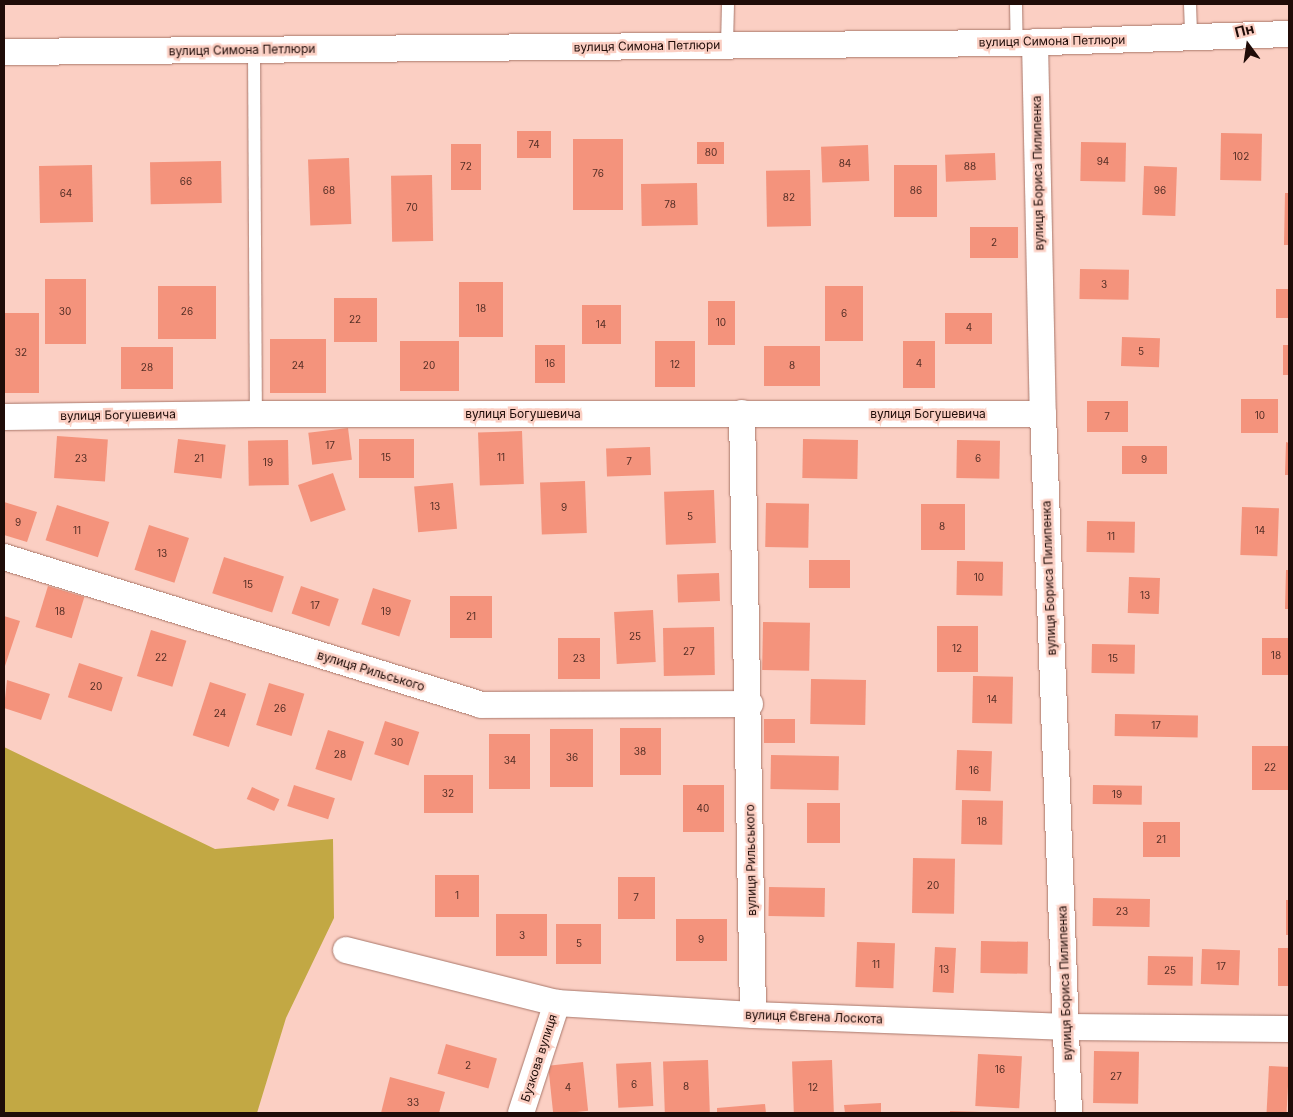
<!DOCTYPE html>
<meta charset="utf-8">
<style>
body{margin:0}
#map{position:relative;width:1293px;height:1117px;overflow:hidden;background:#fbcfc3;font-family:Inter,sans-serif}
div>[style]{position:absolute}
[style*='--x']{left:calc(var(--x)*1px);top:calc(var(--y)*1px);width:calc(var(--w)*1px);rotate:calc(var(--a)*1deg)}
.forest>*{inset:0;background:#c2a844}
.building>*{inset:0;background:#f4937c;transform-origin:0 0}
.roads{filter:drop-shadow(0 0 1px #a9776a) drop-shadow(0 0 1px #a9776a)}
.service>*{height:12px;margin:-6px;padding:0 6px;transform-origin:6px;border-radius:6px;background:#fff}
.minor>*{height:26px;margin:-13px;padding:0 13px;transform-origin:13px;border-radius:13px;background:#fff}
span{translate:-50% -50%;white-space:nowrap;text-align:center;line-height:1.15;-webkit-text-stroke:5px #fbcfc3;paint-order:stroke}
.number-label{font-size:10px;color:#542e25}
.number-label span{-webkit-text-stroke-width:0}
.street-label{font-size:12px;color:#1f0c08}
.frame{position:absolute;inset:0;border:5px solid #1f0c08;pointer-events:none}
.north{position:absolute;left:1223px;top:20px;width:50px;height:50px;-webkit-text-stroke:4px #fbcfc3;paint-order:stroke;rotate:346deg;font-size:14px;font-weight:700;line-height:20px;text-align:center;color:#1f0c08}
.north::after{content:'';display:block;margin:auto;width:18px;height:22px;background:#1f0c08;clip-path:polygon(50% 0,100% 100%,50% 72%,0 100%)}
</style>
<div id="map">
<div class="forest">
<div style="clip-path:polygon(4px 747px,215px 849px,333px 839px,334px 918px,286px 1018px,257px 1113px,4px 1113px)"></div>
</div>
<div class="building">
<div style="left:551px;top:131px;width:27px;height:34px;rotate:90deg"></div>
<div style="left:1221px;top:133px;width:41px;height:47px;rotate:1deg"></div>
<div style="left:573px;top:139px;width:50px;height:71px"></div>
<div style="left:697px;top:142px;width:27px;height:22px"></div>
<div style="left:1081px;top:142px;width:45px;height:39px;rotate:1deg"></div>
<div style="left:451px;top:144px;width:30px;height:46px"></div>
<div style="left:868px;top:145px;width:36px;height:47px;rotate:88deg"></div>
<div style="left:995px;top:153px;width:27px;height:50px;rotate:88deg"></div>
<div style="left:349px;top:158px;width:66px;height:41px;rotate:88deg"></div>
<div style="left:221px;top:161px;width:42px;height:71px;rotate:89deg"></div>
<div style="left:92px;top:165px;width:57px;height:53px;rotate:89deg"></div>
<div style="left:894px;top:165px;width:43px;height:52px"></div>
<div style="left:1144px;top:166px;width:33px;height:49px;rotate:2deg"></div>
<div style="left:810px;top:170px;width:56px;height:44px;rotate:89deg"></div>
<div style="left:432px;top:175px;width:66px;height:41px;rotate:89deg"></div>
<div style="left:697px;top:183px;width:42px;height:56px;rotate:89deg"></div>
<div style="clip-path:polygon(1285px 193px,1289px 193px,1289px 245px,1284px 245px)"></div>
<div style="left:970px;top:227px;width:48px;height:31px"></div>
<div style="left:1080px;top:269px;width:49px;height:30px;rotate:1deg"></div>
<div style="left:45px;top:279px;width:41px;height:65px"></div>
<div style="left:459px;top:282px;width:44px;height:55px"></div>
<div style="left:158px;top:286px;width:58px;height:53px"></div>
<div style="left:825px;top:286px;width:38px;height:55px"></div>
<div style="left:1276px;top:289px;width:13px;height:29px"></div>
<div style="left:334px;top:298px;width:43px;height:44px"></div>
<div style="left:708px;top:301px;width:27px;height:44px"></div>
<div style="left:621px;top:305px;width:39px;height:39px;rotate:90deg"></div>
<div style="left:4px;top:313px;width:35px;height:80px"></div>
<div style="left:945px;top:313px;width:47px;height:31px"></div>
<div style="left:1122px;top:337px;width:38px;height:29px;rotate:2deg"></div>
<div style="left:270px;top:339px;width:56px;height:54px"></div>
<div style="left:459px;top:341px;width:50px;height:59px;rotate:90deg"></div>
<div style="left:695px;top:341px;width:46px;height:40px;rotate:90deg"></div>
<div style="left:903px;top:341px;width:32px;height:47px"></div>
<div style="left:535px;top:345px;width:30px;height:38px"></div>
<div style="left:1283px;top:345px;width:6px;height:30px"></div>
<div style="left:764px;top:346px;width:56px;height:40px"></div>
<div style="left:121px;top:347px;width:52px;height:42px"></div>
<div style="left:1241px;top:399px;width:37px;height:34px"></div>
<div style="left:1087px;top:401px;width:41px;height:31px"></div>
<div style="left:348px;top:428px;width:32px;height:40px;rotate:83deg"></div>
<div style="left:522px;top:431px;width:53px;height:44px;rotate:88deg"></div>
<div style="left:57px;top:436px;width:51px;height:42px;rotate:4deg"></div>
<div style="left:178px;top:439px;width:48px;height:34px;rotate:7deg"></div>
<div style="left:359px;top:439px;width:55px;height:39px"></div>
<div style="left:803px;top:439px;width:55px;height:39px;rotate:1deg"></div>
<div style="left:288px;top:440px;width:45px;height:40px;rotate:89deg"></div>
<div style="left:957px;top:440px;width:43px;height:38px;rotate:1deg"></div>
<div style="clip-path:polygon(1286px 442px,1289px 443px,1289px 475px,1285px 475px)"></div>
<div style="left:1122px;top:446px;width:45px;height:28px"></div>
<div style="left:650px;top:447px;width:28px;height:44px;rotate:88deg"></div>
<div style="left:333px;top:473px;width:39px;height:37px;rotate:71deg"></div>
<div style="left:585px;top:481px;width:52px;height:45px;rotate:88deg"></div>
<div style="left:453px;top:483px;width:46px;height:39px;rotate:85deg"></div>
<div style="left:714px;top:490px;width:53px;height:50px;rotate:88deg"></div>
<div style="clip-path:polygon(4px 502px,37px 512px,27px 542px,4px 535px)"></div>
<div style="left:766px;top:503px;width:43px;height:44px;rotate:1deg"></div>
<div style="left:921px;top:504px;width:44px;height:46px"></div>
<div style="left:57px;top:505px;width:55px;height:37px;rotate:18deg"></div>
<div style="left:1242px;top:507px;width:37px;height:48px;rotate:2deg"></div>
<div style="left:1087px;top:521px;width:48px;height:31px;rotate:1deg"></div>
<div style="left:149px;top:525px;width:42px;height:47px;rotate:18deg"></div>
<div style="left:224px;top:557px;width:63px;height:38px;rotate:18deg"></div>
<div style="left:809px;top:560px;width:41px;height:28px"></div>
<div style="left:957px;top:561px;width:46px;height:34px;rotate:1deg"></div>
<div style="clip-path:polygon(1286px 570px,1289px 570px,1289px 609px,1285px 609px)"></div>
<div style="left:719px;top:573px;width:28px;height:42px;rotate:88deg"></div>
<div style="left:1129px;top:577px;width:31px;height:36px;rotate:2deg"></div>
<div style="left:48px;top:586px;width:38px;height:43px;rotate:17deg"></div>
<div style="left:301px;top:586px;width:40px;height:29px;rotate:19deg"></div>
<div style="left:373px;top:588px;width:40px;height:38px;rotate:18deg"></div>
<div style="left:450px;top:596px;width:42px;height:42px"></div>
<div style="left:653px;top:610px;width:52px;height:39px;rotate:87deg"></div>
<div style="clip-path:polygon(4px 616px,20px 621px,4px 669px)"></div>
<div style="left:763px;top:622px;width:47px;height:48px;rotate:1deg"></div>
<div style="left:937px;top:626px;width:41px;height:46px"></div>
<div style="left:714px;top:627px;width:48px;height:51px;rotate:89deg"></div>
<div style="left:151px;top:630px;width:37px;height:48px;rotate:17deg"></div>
<div style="left:558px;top:638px;width:42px;height:41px"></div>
<div style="left:1262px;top:638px;width:27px;height:37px"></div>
<div style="left:1092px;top:644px;width:43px;height:29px;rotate:1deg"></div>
<div style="left:79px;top:663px;width:46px;height:36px;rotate:18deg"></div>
<div style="left:973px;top:676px;width:40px;height:47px;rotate:1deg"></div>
<div style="left:811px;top:679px;width:55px;height:45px;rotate:1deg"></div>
<div style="clip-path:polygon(7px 680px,50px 694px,41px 720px,4px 708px)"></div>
<div style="left:210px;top:682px;width:38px;height:56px;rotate:18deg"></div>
<div style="left:269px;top:683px;width:37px;height:44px;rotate:17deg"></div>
<div style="left:1115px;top:714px;width:83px;height:22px;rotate:1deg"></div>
<div style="left:764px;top:719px;width:31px;height:24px"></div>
<div style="left:385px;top:721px;width:36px;height:35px;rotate:18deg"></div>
<div style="left:661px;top:728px;width:47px;height:41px;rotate:90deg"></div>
<div style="left:593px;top:729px;width:58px;height:43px;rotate:90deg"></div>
<div style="left:328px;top:730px;width:38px;height:41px;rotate:18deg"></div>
<div style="left:489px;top:734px;width:41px;height:55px"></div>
<div style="left:1252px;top:746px;width:37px;height:44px"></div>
<div style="left:957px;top:750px;width:35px;height:40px;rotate:2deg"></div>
<div style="left:771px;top:755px;width:68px;height:34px;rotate:1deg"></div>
<div style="left:424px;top:775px;width:49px;height:38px"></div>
<div style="left:294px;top:785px;width:43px;height:22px;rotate:18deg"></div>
<div style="left:724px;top:785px;width:47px;height:41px;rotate:90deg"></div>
<div style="left:1093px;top:785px;width:49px;height:19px;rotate:1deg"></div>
<div style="left:252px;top:787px;width:30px;height:13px;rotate:24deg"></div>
<div style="left:962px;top:800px;width:41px;height:44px;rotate:1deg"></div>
<div style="left:807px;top:803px;width:33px;height:40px"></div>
<div style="left:1143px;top:822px;width:37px;height:35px"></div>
<div style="left:913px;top:858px;width:42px;height:55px;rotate:1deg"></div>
<div style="left:435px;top:875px;width:44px;height:42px"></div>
<div style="left:618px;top:877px;width:37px;height:42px"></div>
<div style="left:769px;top:887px;width:56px;height:29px;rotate:1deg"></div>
<div style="left:1093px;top:898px;width:57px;height:28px;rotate:1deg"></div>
<div style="left:1286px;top:900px;width:3px;height:35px"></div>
<div style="left:547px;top:914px;width:42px;height:51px;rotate:90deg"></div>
<div style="left:676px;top:919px;width:51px;height:42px"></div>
<div style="left:556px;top:924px;width:45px;height:40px"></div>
<div style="left:981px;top:941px;width:47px;height:32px;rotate:1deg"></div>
<div style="left:857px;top:942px;width:38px;height:45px;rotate:2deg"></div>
<div style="left:935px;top:947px;width:21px;height:45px;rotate:3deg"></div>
<div style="left:1278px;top:948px;width:11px;height:38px"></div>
<div style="left:1202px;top:949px;width:38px;height:35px;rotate:2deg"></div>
<div style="left:1148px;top:956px;width:45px;height:29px;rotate:1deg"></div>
<div style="left:446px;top:1044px;width:53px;height:31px;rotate:16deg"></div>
<div style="left:1094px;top:1051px;width:45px;height:52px;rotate:1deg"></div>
<div style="left:978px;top:1054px;width:44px;height:52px;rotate:3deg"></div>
<div style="left:708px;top:1060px;width:53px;height:45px;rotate:88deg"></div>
<div style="left:832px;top:1060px;width:53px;height:40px;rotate:88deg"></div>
<div style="left:583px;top:1062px;width:49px;height:35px;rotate:84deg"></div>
<div style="left:651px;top:1062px;width:44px;height:35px;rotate:87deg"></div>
<div style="left:1269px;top:1066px;width:20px;height:46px;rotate:3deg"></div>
<div style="clip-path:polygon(390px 1077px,445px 1092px,439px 1113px,381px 1113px)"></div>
<div style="clip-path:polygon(881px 1103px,881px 1113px,845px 1113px,844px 1105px)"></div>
<div style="clip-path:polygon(765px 1104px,766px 1113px,717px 1113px,717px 1108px)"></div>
<div style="clip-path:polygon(950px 1111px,982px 1112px,982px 1113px,950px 1113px)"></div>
</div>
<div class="roads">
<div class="service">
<div style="--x:1016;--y:4;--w:39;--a:89"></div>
<div style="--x:1190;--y:4;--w:33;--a:88"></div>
<div style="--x:727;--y:45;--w:41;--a:-88.6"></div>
<div style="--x:254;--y:50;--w:364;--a:89.7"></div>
</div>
<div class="minor">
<div style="--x:1035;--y:42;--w:372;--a:88.8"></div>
<div style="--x:1043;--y:414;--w:699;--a:87.87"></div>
<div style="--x:4;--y:52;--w:1013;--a:-0.51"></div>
<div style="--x:1017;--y:43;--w:272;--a:-1.9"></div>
<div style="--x:742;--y:413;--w:602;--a:88.95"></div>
<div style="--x:4;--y:417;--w:252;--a:-0.7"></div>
<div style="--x:256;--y:414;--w:787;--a:0"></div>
<div style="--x:4;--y:557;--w:499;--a:17.2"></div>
<div style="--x:481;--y:705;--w:269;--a:-0.2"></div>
<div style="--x:346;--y:950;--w:218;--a:14.1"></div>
<div style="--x:557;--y:1003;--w:196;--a:3.5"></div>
<div style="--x:753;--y:1015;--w:315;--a:2.2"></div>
<div style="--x:1068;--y:1027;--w:221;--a:0.5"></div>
<div style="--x:521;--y:1113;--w:116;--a:-71.9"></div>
</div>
</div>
<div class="number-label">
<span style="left:534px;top:145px">74</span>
<span style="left:711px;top:153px">80</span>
<span style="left:1241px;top:157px">102</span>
<span style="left:1103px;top:162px">94</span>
<span style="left:845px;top:164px">84</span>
<span style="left:466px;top:167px">72</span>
<span style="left:970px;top:167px">88</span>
<span style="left:598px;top:174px">76</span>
<span style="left:186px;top:182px">66</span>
<span style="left:329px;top:191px">68</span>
<span style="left:916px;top:191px">86</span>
<span style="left:1160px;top:191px">96</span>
<span style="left:66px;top:194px">64</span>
<span style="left:789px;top:198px">82</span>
<span style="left:670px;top:205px">78</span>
<span style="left:412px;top:208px">70</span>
<span style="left:994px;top:243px">2</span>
<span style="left:1104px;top:285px">3</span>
<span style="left:481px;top:309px">18</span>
<span style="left:65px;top:312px">30</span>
<span style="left:187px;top:312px">26</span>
<span style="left:844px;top:314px">6</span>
<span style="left:355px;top:320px">22</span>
<span style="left:721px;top:323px">10</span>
<span style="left:601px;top:325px">14</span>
<span style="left:969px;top:328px">4</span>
<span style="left:1141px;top:352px">5</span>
<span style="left:21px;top:353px">32</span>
<span style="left:550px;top:364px">16</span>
<span style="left:919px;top:364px">4</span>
<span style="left:675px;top:365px">12</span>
<span style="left:298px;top:366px">24</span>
<span style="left:429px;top:366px">20</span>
<span style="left:792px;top:366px">8</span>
<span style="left:147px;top:368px">28</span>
<span style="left:1260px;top:416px">10</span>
<span style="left:1107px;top:417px">7</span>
<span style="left:330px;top:446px">17</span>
<span style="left:386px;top:458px">15</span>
<span style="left:501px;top:458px">11</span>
<span style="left:81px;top:459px">23</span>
<span style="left:199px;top:459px">21</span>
<span style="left:978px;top:459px">6</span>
<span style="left:1144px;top:460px">9</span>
<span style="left:629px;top:462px">7</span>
<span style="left:268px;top:463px">19</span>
<span style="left:435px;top:507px">13</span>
<span style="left:564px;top:508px">9</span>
<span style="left:690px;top:517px">5</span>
<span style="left:18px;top:523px">9</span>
<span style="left:942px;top:527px">8</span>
<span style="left:77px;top:531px">11</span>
<span style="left:1260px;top:531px">14</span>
<span style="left:1111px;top:537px">11</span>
<span style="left:162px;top:554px">13</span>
<span style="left:979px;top:578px">10</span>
<span style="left:248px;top:585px">15</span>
<span style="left:1145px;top:596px">13</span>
<span style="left:315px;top:606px">17</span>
<span style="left:60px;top:612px">18</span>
<span style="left:386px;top:612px">19</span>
<span style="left:471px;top:617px">21</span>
<span style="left:635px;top:637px">25</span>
<span style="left:957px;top:649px">12</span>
<span style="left:689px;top:652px">27</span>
<span style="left:1276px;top:656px">18</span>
<span style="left:161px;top:658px">22</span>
<span style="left:579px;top:659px">23</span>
<span style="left:1113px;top:659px">15</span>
<span style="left:96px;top:687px">20</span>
<span style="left:992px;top:700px">14</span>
<span style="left:280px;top:709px">26</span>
<span style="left:220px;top:714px">24</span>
<span style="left:1156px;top:726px">17</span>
<span style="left:397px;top:743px">30</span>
<span style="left:640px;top:752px">38</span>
<span style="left:340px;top:755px">28</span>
<span style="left:572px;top:758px">36</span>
<span style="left:510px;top:761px">34</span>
<span style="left:1270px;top:768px">22</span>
<span style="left:974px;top:771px">16</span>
<span style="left:448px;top:794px">32</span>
<span style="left:1117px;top:795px">19</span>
<span style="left:703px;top:809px">40</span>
<span style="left:982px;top:822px">18</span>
<span style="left:1161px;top:840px">21</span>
<span style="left:933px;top:886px">20</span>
<span style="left:457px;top:896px">1</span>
<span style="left:636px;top:898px">7</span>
<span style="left:1122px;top:912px">23</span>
<span style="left:522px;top:936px">3</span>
<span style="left:701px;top:940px">9</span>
<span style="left:579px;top:944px">5</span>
<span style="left:876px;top:965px">11</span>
<span style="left:1221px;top:967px">17</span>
<span style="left:944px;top:970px">13</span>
<span style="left:1170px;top:971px">25</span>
<span style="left:468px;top:1066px">2</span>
<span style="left:1000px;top:1070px">16</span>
<span style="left:1116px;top:1077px">27</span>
<span style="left:634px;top:1085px">6</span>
<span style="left:686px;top:1087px">8</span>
<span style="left:568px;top:1088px">4</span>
<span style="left:813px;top:1088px">12</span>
<span style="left:413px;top:1103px">33</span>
</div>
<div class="street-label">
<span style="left:1052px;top:41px;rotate:-1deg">вулиця Симона Петлюри</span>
<span style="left:647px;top:46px;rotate:-1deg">вулиця Симона Петлюри</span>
<span style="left:242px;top:50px;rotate:-1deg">вулиця Симона Петлюри</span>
<span style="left:1038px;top:173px;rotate:-91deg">вулиця Бориса Пилипенка</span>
<span style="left:523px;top:414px">вулиця Богушевича</span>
<span style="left:928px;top:414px">вулиця Богушевича</span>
<span style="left:118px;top:415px;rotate:-1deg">вулиця Богушевича</span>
<span style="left:1049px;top:578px;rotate:-92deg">вулиця Бориса Пилипенка</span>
<span style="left:371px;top:671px;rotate:17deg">вулиця Рильського</span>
<span style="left:751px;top:860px;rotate:-91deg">вулиця Рильського</span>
<span style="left:1065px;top:983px;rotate:-92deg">вулиця Бориса Пилипенка</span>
<span style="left:814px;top:1017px;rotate:2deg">вулиця Євгена Лоскота</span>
<span style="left:539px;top:1058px;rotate:-72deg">Бузкова вулиця</span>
</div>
<div class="frame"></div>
<div class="north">Пн</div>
</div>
